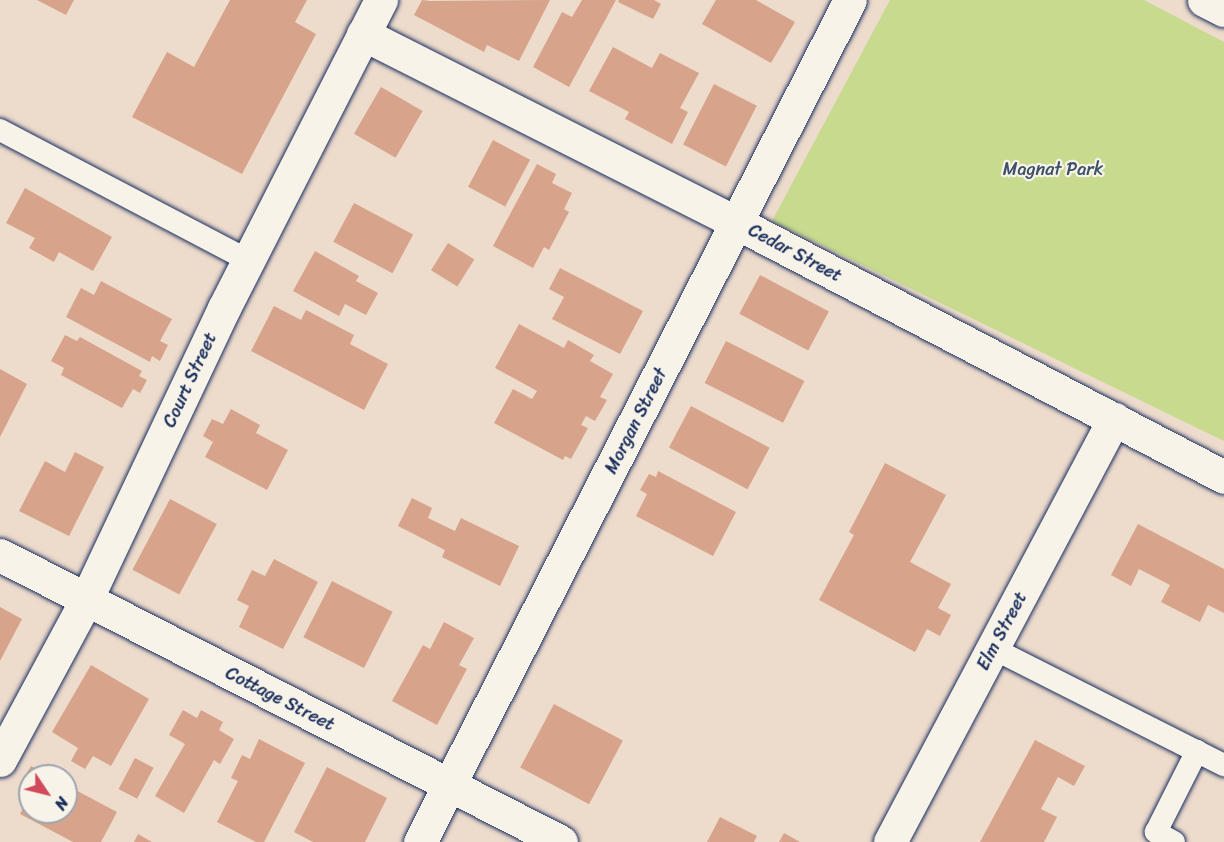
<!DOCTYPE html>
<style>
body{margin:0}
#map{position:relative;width:1224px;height:842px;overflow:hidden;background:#eddbcc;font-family:Sriracha,sans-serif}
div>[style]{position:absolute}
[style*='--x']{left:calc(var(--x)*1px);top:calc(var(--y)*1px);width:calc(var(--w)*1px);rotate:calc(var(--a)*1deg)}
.green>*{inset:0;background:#c7da8e}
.building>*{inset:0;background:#d7a48b;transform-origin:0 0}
.roads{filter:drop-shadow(0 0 2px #1b2f5e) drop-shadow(0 0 2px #1b2f5e)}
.service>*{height:22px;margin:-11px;padding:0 11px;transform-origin:11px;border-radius:11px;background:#f7f3e8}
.minor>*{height:33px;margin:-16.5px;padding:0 16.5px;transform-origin:16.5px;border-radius:16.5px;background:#f7f3e8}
.secondary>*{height:33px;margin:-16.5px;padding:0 16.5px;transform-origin:16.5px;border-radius:16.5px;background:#f7f3e8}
span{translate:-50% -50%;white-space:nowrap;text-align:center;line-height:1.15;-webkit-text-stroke:4.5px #f7f3e8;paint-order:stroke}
.park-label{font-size:18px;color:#3d5168}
.street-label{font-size:18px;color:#1b2f5e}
.north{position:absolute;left:18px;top:764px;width:60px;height:60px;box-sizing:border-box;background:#f7f3e8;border:2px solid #9fa5b1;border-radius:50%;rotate:125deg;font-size:16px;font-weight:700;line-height:24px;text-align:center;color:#1b2f5e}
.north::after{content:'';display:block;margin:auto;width:21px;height:27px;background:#d1495b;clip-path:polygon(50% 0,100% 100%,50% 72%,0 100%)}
</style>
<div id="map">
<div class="green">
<div style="clip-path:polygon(890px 0,1144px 0,1224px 42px,1224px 441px,772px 221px)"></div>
</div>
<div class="building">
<div style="clip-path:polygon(37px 0,74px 0,66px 15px)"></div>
<div style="clip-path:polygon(230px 0,307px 0,295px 22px,316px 34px,242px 174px,132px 117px,167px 52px,194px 67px)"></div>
<div style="clip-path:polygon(422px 0,430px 1px,550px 0,519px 61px,487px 45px,484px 52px,414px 15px)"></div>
<div style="clip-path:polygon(582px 0,616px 0,569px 87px,533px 67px,562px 12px,572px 17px)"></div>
<div style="clip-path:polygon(619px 0,654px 0,661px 4px,653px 19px,618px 2px)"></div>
<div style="clip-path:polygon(716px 0,756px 0,795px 22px,771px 63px,702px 24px)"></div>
<div style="clip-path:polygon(613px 47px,652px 68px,660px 53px,699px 73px,680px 108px,688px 112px,672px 144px,625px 119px,629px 112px,589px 91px)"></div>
<div style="left:714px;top:84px;width:48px;height:68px;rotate:27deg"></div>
<div style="left:381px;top:87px;width:48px;height:54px;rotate:30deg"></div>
<div style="left:493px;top:140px;width:42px;height:53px;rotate:28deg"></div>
<div style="clip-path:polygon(537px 164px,556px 174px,552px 183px,572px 193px,564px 209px,569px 212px,549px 250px,544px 247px,533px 268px,493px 246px)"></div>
<div style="clip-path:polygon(25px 188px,112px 237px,93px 271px,59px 252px,54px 262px,29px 248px,35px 238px,6px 223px)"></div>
<div style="left:354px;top:203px;width:67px;height:44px;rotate:28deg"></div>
<div style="left:448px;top:243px;width:31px;height:32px;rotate:32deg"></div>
<div style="clip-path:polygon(315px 251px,359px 276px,356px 281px,378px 293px,366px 315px,345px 304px,339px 316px,293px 291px)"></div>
<div style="clip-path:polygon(560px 268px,643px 311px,620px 354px,552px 319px,564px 297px,549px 289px)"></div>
<div style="left:760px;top:275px;width:78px;height:44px;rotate:28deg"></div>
<div style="clip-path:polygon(101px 281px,172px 319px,160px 341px,168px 345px,160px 361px,152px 356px,150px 362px,66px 317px,81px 288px,94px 295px)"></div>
<div style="clip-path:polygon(274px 306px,301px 320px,306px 310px,354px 335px,350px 344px,388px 364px,364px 410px,251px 351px)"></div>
<div style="clip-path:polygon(519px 324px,564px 348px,568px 340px,594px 355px,590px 361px,613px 374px,600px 397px,607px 400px,595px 421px,586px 416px,581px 425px,588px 428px,571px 459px,565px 456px,563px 460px,494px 423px,513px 389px,532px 399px,537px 391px,495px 368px)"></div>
<div style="clip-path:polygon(65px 335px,77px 341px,80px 337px,142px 371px,139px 376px,147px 380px,140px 393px,133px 389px,122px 408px,61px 375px,64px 368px,51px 361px)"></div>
<div style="left:726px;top:341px;width:88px;height:47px;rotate:27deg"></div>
<div style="clip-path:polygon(0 369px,27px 384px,0 437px)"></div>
<div style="left:691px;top:406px;width:89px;height:47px;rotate:28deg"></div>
<div style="clip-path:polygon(231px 409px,260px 425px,256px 433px,288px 450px,267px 490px,205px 457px,213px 442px,203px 436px,212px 419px,223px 424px)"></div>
<div style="clip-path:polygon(75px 452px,104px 467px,69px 536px,19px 511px,45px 461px,65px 472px)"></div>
<div style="clip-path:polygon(885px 463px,946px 495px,910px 562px,951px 584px,938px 608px,951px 615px,940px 636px,927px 629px,915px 652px,819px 600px,854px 535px,849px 532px)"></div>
<div style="clip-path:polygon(658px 471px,736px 512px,713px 556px,636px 516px,647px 494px,640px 490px,649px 474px,656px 477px)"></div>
<div style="clip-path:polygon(412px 498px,432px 508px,428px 518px,455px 531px,461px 518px,519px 546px,500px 586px,442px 557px,445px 550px,398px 526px)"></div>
<div style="left:170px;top:499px;width:53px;height:80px;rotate:28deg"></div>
<div style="clip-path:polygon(1138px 524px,1224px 569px,1224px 613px,1208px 605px,1200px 622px,1161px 602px,1170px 585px,1139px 569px,1131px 586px,1111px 575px)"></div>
<div style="clip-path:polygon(274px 559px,318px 582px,283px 649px,239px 627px,249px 606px,237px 600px,252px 570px,265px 576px)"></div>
<div style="left:332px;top:581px;width:68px;height:63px;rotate:27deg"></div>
<div style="clip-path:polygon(0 607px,22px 619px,0 661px)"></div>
<div style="clip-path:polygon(444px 622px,474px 638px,459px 665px,467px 669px,437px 725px,392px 701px,423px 645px,430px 649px)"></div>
<div style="clip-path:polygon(91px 665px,149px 699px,111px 766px,93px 756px,85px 769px,71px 761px,78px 748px,52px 732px)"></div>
<div style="left:554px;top:704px;width:78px;height:72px;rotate:28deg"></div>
<div style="clip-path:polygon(183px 710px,197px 718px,201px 710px,223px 722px,219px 730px,234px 739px,220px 764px,214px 760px,184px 813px,155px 796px,185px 744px,169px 735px)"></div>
<div style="clip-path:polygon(259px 739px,305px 763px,264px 842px,256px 842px,217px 822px,238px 781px,231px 778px,242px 755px,250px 759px)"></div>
<div style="clip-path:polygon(1035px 740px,1085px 766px,1074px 786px,1058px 777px,1041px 809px,1057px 817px,1044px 842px,980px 842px)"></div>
<div style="left:135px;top:758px;width:21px;height:35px;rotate:28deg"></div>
<div style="clip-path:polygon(31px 766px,50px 776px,30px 776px,30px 788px,21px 783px)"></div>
<div style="clip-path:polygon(327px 767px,387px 798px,365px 842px,313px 842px,294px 832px)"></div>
<div style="clip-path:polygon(66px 785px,117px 812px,101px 842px,73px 842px,20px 814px,30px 795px,30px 812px,66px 812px)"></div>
<div style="clip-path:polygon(720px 817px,757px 836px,754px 842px,707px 842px)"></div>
<div style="clip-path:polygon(784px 833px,800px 842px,779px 842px)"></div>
<div style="clip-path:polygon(138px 834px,152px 842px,134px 842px)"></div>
</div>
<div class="roads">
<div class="service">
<div style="--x:0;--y:130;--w:280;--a:27.7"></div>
<div style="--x:992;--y:648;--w:260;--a:26.8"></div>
<div style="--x:1174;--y:842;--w:21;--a:-151"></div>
<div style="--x:1156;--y:832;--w:91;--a:-63.2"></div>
</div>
<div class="minor">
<div style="--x:1204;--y:0;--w:22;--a:27"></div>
<div style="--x:363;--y:34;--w:419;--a:26.8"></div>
<div style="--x:737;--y:223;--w:549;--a:27.54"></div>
<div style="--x:0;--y:760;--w:182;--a:-61.7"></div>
<div style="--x:86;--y:600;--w:323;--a:-64.7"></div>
<div style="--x:224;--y:308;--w:346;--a:-63"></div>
<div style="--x:420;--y:842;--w:945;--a:-62.95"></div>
<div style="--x:890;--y:842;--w:479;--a:-62.1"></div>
</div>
<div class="secondary">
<div style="--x:0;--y:555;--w:630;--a:27.09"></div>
</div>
</div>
<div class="park-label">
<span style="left:1053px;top:169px">Magnat Park</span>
</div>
<div class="street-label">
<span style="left:795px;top:253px;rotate:28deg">Cedar Street</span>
<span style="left:190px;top:380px;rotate:-65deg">Court Street</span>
<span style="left:636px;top:421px;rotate:-63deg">Morgan Street</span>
<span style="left:1002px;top:631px;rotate:-62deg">Elm Street</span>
<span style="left:280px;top:699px;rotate:27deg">Cottage Street</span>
</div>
<div class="north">N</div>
</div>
